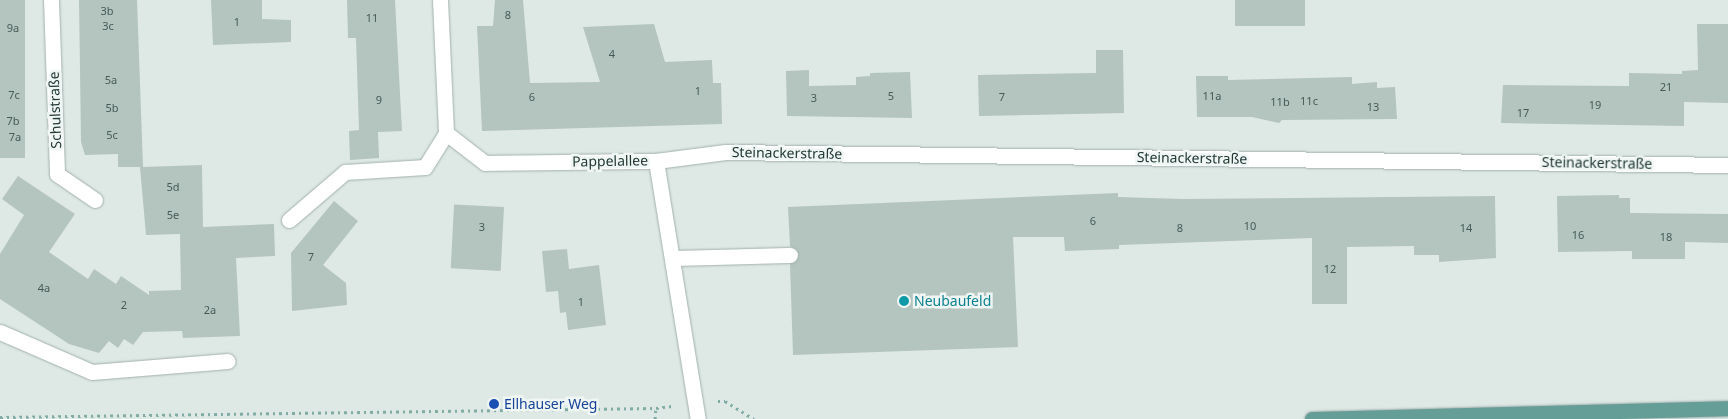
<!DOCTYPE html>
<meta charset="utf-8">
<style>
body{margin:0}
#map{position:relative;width:1728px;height:419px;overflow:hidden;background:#dee9e6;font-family:"Noto Sans",sans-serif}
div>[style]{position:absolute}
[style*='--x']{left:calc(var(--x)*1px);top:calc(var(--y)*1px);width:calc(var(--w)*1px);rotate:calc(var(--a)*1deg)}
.building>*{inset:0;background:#b4c4bf;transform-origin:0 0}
.path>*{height:3px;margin-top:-1.5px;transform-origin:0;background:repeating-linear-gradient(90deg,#80aca4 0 2.5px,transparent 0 6.5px)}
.roads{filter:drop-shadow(0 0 1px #a2b0ad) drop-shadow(0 0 1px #a2b0ad)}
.service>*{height:15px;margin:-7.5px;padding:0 7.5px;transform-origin:7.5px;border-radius:7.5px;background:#fff}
.minor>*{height:15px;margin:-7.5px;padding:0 7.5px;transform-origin:7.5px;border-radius:7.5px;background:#fff}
.primary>*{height:15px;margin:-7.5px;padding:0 7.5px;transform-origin:7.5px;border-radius:7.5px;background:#659d97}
.dots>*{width:14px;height:14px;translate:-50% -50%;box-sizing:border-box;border:2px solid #eff6f3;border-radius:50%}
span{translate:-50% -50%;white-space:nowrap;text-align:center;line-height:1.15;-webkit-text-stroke:5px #eff6f3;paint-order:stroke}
.number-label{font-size:11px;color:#465b58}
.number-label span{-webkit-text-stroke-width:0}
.street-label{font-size:14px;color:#213835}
.culture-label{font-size:14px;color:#0d838f}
.left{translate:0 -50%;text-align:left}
.transit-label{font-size:14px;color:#164399}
</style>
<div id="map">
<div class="building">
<div style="left:0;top:0;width:25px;height:158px"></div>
<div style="clip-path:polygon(79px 0,137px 0,143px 167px,202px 165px,203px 227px,274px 224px,275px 256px,236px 258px,240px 336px,183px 338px,182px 331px,143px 332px,133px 345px,124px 339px,118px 348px,109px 341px,99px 353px,69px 344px,0 299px,0 254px,24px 215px,2px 199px,18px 176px,75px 214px,49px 252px,88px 279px,94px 269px,116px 284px,121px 276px,149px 295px,149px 291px,181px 290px,180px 234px,146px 235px,140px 167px,118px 167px,118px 154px,85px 155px,81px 142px)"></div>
<div style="clip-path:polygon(211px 0,262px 0,262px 19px,291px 20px,291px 42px,213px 45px)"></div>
<div style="clip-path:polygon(347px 0,395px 0,402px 131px,378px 132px,379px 158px,350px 160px,349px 131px,359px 130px,356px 38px,348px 38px)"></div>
<div style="clip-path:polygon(495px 0,523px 0,530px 83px,600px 82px,583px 27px,654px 24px,665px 62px,712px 60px,713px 83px,721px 83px,722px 124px,482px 131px,477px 26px,493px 26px)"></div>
<div style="left:1235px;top:0;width:70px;height:26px"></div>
<div style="clip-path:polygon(1697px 24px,1728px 24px,1728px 103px,1684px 102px,1684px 126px,1501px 123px,1503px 85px,1629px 86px,1629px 73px,1682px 74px,1682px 71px,1698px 70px)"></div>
<div style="clip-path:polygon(1096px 50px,1123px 50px,1124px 113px,979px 116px,978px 75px,1096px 73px)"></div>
<div style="clip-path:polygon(809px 70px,809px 86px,856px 85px,856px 77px,870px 76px,870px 73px,910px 72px,912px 118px,787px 116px,786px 71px)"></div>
<div style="clip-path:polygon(1196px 76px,1228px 76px,1228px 80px,1352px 77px,1352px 84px,1377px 82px,1377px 88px,1395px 87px,1397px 119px,1282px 120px,1279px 123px,1252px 117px,1197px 117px)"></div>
<div style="clip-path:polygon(1118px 193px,1118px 197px,1183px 199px,1495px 196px,1496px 258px,1439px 262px,1439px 255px,1414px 255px,1414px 246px,1347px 247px,1347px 304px,1312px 304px,1312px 238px,1119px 245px,1119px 249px,1065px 251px,1064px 237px,1013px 237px,1018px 347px,793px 355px,790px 264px,799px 254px,790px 246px,788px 207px)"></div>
<div style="clip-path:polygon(1619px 195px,1619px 198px,1630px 198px,1630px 213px,1728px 214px,1728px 243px,1685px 242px,1685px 259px,1632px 259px,1632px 251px,1558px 252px,1557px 196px)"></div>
<div style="clip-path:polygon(334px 201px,358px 221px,323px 265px,346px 283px,347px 305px,292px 311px,291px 253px)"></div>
<div style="left:504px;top:207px;width:64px;height:50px;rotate:93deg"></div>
<div style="clip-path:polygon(567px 249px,569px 269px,599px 265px,606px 325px,568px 330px,566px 312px,560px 313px,558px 291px,546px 292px,542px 251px)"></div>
</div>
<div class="path">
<div style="--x:718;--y:401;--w:7;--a:0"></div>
<div style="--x:725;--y:401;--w:34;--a:32"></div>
<div style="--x:553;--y:402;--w:8;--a:90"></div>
<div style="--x:0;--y:417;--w:656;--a:-0.79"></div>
<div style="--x:655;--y:419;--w:11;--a:-85"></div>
<div style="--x:656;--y:408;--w:16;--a:-7"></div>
</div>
<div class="roads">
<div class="service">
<div style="--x:289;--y:220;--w:74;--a:-40.6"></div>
<div style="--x:345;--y:172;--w:80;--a:-3.6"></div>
<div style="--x:425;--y:167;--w:40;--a:-58"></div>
<div style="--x:0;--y:332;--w:100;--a:23.5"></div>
<div style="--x:92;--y:372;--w:136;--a:-4.6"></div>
</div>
<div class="minor">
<div style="--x:51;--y:0;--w:174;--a:88"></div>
<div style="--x:57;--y:174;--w:46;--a:34.4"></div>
<div style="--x:440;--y:0;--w:133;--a:87.4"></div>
<div style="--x:446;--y:133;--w:49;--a:37.6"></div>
<div style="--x:485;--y:163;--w:171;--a:-0.7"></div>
<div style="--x:656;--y:161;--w:261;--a:80.8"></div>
<div style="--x:656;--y:161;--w:70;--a:-7.4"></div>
<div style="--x:725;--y:152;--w:1003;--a:0.74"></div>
<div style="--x:673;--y:258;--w:117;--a:-1.5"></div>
</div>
<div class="primary">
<div style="--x:1312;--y:419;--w:416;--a:-1.5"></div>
</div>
</div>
<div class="dots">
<div style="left:904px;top:301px;background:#0f9aa8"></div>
<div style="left:494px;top:404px;background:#1a4fb4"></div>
</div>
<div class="number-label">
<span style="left:107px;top:11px">3b</span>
<span style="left:508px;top:15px">8</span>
<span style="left:372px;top:18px">11</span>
<span style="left:237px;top:22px">1</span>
<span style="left:108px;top:26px">3c</span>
<span style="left:13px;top:28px">9a</span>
<span style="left:612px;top:54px">4</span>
<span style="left:111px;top:80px">5a</span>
<span style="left:1666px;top:87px">21</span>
<span style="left:698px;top:91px">1</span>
<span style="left:14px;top:95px">7c</span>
<span style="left:891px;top:96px">5</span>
<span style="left:1212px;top:96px">11a</span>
<span style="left:532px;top:97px">6</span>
<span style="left:1002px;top:97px">7</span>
<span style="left:814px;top:98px">3</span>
<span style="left:379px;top:100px">9</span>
<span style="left:1309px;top:101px">11c</span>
<span style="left:1280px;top:102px">11b</span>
<span style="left:1595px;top:105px">19</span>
<span style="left:1373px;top:107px">13</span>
<span style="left:112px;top:108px">5b</span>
<span style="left:1523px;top:113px">17</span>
<span style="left:13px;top:121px">7b</span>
<span style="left:112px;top:135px">5c</span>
<span style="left:15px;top:137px">7a</span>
<span style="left:173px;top:187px">5d</span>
<span style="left:173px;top:215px">5e</span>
<span style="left:1093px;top:221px">6</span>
<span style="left:1250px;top:226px">10</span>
<span style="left:482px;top:227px">3</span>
<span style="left:1180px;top:228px">8</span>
<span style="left:1466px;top:228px">14</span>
<span style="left:1578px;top:235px">16</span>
<span style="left:1666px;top:237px">18</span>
<span style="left:311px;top:257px">7</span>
<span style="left:1330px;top:269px">12</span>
<span style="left:44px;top:288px">4a</span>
<span style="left:581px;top:302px">1</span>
<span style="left:124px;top:305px">2</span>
<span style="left:210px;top:310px">2a</span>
</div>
<div class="street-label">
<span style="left:55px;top:110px;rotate:-92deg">Schulstraße</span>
<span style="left:787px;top:153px;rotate:1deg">Steinackerstraße</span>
<span style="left:1192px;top:158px;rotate:1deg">Steinackerstraße</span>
<span style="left:610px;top:161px;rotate:-1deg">Pappelallee</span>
<span style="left:1597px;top:163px;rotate:1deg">Steinackerstraße</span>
</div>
<div class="culture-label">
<span class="left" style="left:914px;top:301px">Neubaufeld</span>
</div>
<div class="transit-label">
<span class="left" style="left:504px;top:404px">Ellhauser Weg</span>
</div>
</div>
